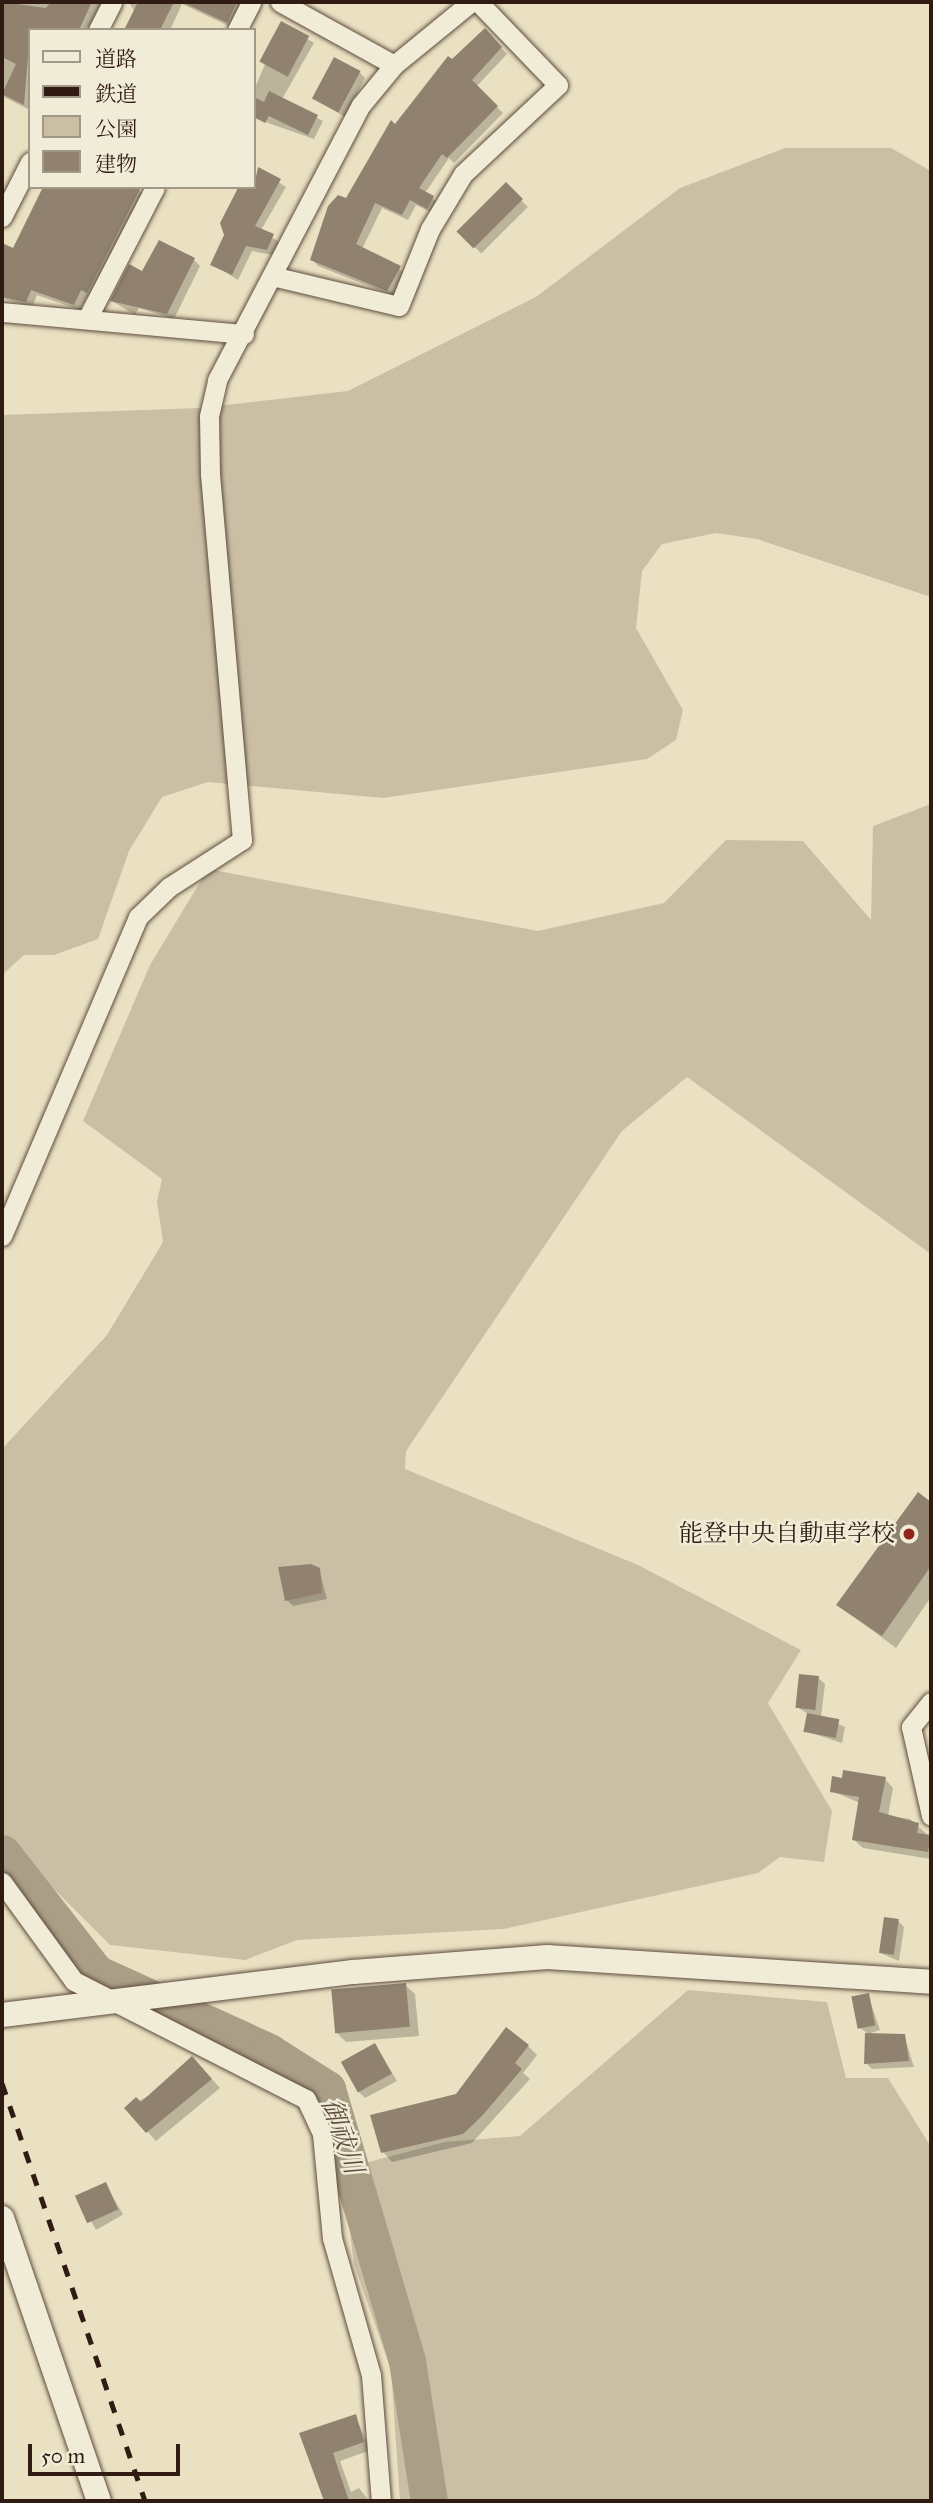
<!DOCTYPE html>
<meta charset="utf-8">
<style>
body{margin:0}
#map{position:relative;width:933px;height:2503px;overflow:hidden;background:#eae1c2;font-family:"IM FELL Great Primer","Noto Serif JP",serif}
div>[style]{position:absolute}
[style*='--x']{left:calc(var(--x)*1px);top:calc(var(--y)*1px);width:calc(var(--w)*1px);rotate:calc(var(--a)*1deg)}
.green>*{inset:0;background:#cabfa4}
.shadow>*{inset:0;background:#0003;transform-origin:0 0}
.river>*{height:37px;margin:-18.5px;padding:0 18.5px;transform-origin:18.5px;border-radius:18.5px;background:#aa9e86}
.building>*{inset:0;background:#90826e;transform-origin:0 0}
.roads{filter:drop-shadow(0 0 2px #5e4c3e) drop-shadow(0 0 2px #5e4c3e)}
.minor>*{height:19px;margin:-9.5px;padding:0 9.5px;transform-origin:9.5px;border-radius:9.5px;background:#f1ecd7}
.tertiary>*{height:24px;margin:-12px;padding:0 12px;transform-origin:12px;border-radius:12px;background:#f1ecd7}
.rail>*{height:5px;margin-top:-2.5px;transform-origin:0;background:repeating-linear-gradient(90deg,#2f1b12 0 12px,transparent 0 24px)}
.dots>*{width:19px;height:19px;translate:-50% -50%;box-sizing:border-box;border:4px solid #f1ecd7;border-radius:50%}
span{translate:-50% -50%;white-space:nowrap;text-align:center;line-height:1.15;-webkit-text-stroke:5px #f1ecd7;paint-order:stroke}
.poi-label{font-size:24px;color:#2f1b12}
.right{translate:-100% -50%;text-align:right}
.water-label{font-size:26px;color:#604f40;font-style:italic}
.frame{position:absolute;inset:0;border:4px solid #2f1b12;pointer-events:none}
.legend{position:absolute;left:28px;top:28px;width:228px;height:161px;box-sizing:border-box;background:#f1ecd7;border:2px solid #a39888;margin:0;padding:9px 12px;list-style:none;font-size:21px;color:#2f1b12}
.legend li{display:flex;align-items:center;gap:14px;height:35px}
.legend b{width:35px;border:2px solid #a39888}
.scale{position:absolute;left:28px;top:2444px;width:152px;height:32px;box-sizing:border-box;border:4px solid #2f1b12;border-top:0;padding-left:9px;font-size:21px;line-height:24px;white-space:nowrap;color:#2f1b12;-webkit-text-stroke:5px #f1ecd7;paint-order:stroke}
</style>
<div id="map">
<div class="green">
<div style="clip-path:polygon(785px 148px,891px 148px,931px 171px,931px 597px,757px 539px,716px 533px,662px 544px,642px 571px,636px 628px,683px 710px,676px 740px,647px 759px,383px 798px,208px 782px,162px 797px,129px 851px,98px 939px,54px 955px,24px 955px,2px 975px,2px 415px,200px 408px,348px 391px,536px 297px,680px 188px)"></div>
<div style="clip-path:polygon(931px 804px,931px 1254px,687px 1077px,622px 1131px,406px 1451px,405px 1469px,638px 1565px,801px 1650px,768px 1703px,832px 1811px,824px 1862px,780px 1857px,758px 1873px,504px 1929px,297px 1940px,245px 1960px,110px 1945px,2px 1837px,2px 1449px,107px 1335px,163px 1242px,157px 1202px,162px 1179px,83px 1121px,150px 965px,208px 869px,538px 931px,664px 903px,726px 840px,803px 841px,871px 920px,873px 826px)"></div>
<div style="clip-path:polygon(688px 1990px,827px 2002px,846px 2078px,888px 2078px,931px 2147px,931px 2501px,400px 2501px,391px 2370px,354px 2264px,342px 2169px,445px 2142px,520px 2136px)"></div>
</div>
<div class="shadow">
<div style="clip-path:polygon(2px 2px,102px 2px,88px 30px,30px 30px,30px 110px,2px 96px)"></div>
<div style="clip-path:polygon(129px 2px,237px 2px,242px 9px,233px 28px,182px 4px,170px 30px,128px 30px,135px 13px)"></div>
<div style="clip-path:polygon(282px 24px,314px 43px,282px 99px,323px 121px,314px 139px,254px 118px,254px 90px)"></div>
<div style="clip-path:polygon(485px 30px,507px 54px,476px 87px,503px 113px,454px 163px,449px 158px,425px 193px,439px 203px,434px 214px,416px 205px,408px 220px,382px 208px,362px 249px,406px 273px,394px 296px,318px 266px,312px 259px,396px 126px)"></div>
<div style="clip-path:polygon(359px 72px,365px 78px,345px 117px,314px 99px)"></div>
<div style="clip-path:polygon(259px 170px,286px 187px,261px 230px,279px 242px,273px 255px,252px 251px,238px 280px,212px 264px)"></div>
<div style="left:506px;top:185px;width:31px;height:66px;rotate:45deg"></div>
<div style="clip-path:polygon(139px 190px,146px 196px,93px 298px,88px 295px,80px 310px,37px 295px,32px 307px,2px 298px,6px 246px,14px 250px)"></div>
<div style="clip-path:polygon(194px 260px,200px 266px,174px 319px,139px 308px,135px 315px,112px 301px,143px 273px)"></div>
<div style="clip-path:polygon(918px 1494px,931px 1504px,931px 1597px,896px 1648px,838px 1605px)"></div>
<div style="clip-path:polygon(319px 1569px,327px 1599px,293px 1606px,287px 1600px)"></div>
<div style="clip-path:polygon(818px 1678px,825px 1684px,821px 1717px,845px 1727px,842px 1743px,805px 1731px,808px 1714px,797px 1707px)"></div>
<div style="clip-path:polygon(885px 1779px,893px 1788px,888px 1816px,910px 1819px,931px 1838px,931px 1859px,863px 1848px,854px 1840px,860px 1803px,832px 1791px,843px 1780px)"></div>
<div style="clip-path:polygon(898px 1921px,904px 1927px,899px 1961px,880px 1953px)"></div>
<div style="clip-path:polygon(405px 1985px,415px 1994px,419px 2036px,346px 2042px,336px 2032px)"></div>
<div style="clip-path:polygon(868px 1995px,880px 2030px,868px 2034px,904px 2035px,914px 2067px,872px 2069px,866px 2063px,867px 2033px,859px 2027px)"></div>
<div style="clip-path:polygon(375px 2045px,397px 2081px,365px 2098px,359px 2092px)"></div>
<div style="clip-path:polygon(528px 2046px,537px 2055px,523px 2073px,530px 2079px,472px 2143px,392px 2162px,383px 2152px)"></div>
<div style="clip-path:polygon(201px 2067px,220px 2088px,156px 2141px,126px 2108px)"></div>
<div style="left:106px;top:2185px;width:34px;height:31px;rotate:60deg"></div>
<div style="clip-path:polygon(355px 2416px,371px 2450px,340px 2461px,351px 2492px,359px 2488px,369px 2501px,326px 2501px,302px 2434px)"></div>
</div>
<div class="river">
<div style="--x:2;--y:1853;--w:152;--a:51.9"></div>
<div style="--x:96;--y:1973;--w:190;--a:24.5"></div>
<div style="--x:269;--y:2052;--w:69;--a:32.5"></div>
<div style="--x:327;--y:2089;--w:284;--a:73.6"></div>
<div style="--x:407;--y:2361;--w:142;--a:81.1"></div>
</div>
<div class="building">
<div style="clip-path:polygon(2px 2px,46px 8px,51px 2px,92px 2px,79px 30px,30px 30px,24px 105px,2px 94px,16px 64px,2px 57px)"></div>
<div style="clip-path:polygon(138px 2px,174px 2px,160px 30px,124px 30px)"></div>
<div style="clip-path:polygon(182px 2px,237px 2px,227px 23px)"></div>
<div style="left:281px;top:21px;width:32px;height:46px;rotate:28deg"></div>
<div style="clip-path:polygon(485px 28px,502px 47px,472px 80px,498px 106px,447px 158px,442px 154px,419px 188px,434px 196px,427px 209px,410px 200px,402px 215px,375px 203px,356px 244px,401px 266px,387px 291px,310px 260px,328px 206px,338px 195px,346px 198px,391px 120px,395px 124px,448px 56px,452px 59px)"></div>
<div style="left:334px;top:57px;width:30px;height:47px;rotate:28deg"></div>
<div style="clip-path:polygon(269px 91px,318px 115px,308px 135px,269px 116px,265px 123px,254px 117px,254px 97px,264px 102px)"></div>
<div style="clip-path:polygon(258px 167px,281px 179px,255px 226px,274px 234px,267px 250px,246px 246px,232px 275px,210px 265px,224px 235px,220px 223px,238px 188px,254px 187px)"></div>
<div style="left:506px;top:182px;width:24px;height:70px;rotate:45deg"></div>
<div style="clip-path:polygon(43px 187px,141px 187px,87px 293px,81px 290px,74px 305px,31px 290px,26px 302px,2px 297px,2px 243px,13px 248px)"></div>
<div style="clip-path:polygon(159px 240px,195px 258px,167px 314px,110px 301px,129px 264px,142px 271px)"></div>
<div style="clip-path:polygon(918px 1492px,931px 1502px,931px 1566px,882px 1636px,836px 1605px)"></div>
<div style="clip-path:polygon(311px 1564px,320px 1568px,322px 1593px,285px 1601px,278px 1567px)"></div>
<div style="left:799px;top:1674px;width:20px;height:34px;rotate:6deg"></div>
<div style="left:807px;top:1713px;width:33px;height:19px;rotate:11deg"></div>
<div style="clip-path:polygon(843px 1770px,886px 1777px,879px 1812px,919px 1823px,917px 1833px,931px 1835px,928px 1852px,852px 1840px,859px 1797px,830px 1792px,832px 1776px,842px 1778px)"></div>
<div style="left:884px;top:1917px;width:15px;height:36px;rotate:8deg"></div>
<div style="left:406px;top:1983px;width:44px;height:75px;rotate:85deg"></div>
<div style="left:869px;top:1993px;width:33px;height:18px;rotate:79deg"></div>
<div style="clip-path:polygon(506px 2027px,529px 2045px,515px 2063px,522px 2069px,482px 2116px,463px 2134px,381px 2153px,370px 2115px,456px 2094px)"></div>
<div style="clip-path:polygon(865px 2033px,905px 2034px,909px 2061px,864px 2064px)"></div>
<div style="left:375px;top:2043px;width:35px;height:39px;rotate:61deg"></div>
<div style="clip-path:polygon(192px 2056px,212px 2079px,146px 2133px,124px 2108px,136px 2097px,141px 2102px)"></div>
<div style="left:106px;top:2182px;width:30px;height:34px;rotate:66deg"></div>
<div style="clip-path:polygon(356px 2414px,364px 2442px,333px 2453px,349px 2501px,324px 2501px,299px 2433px)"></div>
</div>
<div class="roads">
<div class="minor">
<div style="--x:280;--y:2;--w:130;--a:28.9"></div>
<div style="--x:98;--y:30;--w:31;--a:-63"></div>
<div style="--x:237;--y:30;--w:31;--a:-63"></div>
<div style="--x:2;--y:217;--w:62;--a:-63"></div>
<div style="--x:272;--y:276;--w:130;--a:13.3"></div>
<div style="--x:399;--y:306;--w:83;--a:-68.1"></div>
<div style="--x:430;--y:229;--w:64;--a:-59"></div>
<div style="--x:463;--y:174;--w:130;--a:-43.1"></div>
<div style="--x:558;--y:85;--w:115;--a:-133.9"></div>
<div style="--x:2;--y:312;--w:243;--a:5.2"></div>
<div style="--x:87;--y:319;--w:148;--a:-62.7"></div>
<div style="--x:2;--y:1236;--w:347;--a:-66.9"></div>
<div style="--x:138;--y:917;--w:43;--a:-44.1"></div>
<div style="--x:169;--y:887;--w:87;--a:-32.8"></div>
<div style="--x:242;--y:840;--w:368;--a:-95"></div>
<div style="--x:210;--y:473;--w:57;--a:-91"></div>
<div style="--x:209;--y:416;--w:37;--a:-77"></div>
<div style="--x:217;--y:380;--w:310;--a:-62.4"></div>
<div style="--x:361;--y:105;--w:52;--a:-50.5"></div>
<div style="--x:394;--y:65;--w:99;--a:-39.3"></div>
<div style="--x:931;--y:1702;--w:32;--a:129"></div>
<div style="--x:911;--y:1727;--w:91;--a:77.3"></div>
<div style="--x:2;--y:1882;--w:122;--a:54"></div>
<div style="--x:74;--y:1981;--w:260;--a:27"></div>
<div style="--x:306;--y:2099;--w:38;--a:65"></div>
<div style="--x:322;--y:2134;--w:104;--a:84.5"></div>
<div style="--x:332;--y:2238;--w:142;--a:74.1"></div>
<div style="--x:371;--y:2375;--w:126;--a:85.5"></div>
</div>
<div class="tertiary">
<div style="--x:2;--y:2015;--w:354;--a:-7"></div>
<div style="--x:353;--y:1972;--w:195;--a:-4.4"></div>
<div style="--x:547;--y:1957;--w:385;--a:3.7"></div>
<div style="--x:2;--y:2218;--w:299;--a:71.1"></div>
</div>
</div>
<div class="rail">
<div style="--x:2;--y:2083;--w:442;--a:71.1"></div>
</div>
<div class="dots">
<div style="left:909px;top:1534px;background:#8f2418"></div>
</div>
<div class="poi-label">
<span class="right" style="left:895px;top:1534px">能登中央自動車学校</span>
</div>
<div class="water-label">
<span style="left:342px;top:2136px;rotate:71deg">御祓川</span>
</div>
<div class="frame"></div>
<ul class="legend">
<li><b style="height:9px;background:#f1ecd7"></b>道路</li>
<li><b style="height:9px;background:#2f1b12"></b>鉄道</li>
<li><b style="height:19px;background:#cabfa4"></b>公園</li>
<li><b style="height:19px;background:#90826e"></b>建物</li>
</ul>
<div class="scale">50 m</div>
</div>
